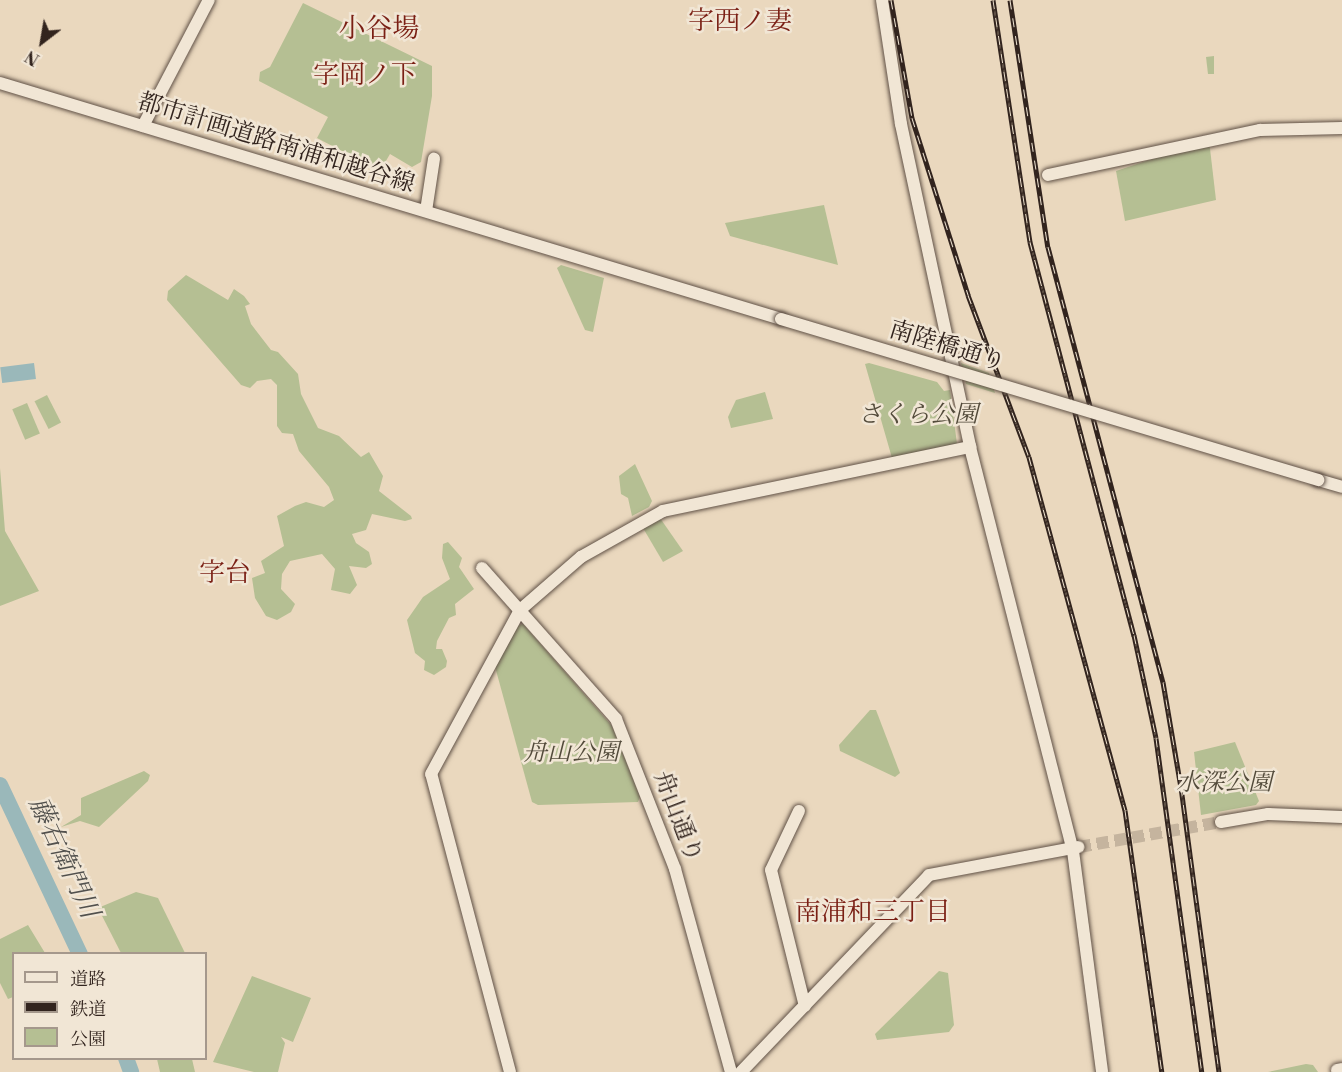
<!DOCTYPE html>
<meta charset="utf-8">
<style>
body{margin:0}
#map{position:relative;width:1342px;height:1072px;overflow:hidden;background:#ead8be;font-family:"Libre Bodoni","Noto Serif JP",serif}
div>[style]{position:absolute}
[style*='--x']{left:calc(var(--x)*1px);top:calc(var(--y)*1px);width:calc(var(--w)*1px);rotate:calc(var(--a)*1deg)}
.green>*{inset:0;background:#b5bf93;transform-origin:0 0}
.water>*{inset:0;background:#9ab8ba;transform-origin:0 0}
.river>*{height:16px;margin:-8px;padding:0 8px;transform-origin:8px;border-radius:8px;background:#9ab8ba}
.minor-tunnel>*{height:12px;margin-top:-6px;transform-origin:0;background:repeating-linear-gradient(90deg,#c5b49e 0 12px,transparent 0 18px)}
.roads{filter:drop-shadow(0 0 2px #605146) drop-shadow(0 0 2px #605146)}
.minor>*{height:12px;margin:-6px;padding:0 6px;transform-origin:6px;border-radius:6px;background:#f1e6d5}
.rail>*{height:5px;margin-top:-2.5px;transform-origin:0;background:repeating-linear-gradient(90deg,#f1e6d5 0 9px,#32241e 0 18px);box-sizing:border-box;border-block:2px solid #32241e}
.bridges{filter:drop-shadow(0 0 2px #605146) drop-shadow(0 0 2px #605146)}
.minor-bridge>*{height:12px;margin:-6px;padding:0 6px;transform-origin:6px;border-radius:6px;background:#f1e6d5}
span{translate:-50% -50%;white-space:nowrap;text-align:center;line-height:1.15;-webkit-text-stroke:5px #f1e6d5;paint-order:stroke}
.street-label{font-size:24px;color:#32241e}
.park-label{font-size:24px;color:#534b3b;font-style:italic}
.neighbourhood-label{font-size:26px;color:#7a1f14}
.water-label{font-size:26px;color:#51504d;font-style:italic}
.quarter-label{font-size:27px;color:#7a1f14}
.legend{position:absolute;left:12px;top:952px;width:195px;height:108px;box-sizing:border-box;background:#f1e6d5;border:2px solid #a5988c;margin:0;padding:8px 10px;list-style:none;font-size:18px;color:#32241e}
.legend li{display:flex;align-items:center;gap:12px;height:30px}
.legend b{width:30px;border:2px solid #a5988c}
.north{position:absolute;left:12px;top:12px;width:60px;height:60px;-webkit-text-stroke:4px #f1e6d5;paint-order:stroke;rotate:211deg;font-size:16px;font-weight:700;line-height:24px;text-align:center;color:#32241e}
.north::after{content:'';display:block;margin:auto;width:21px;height:27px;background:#32241e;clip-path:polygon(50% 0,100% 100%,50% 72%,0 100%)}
</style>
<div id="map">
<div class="green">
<div style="clip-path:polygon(303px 3px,432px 66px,432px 96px,421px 162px,412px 167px,390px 154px,380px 171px,317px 138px,328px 117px,259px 81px,260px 72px,270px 67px)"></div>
<div style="clip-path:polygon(1214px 56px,1214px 74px,1208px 74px,1206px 57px)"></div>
<div style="clip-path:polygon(1209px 140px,1216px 200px,1125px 221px,1116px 171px)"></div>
<div style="clip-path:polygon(824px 205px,838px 265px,730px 236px,725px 223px)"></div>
<div style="clip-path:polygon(561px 265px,604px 278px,593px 332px,585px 330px,557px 268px)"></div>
<div style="clip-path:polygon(186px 275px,228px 300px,234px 289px,244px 296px,250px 304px,245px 306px,251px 324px,271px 350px,278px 352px,298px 374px,301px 394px,318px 428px,339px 436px,361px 457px,369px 452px,383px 476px,379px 491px,411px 516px,412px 519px,405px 521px,372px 514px,366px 530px,352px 534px,356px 543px,369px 552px,372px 564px,366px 568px,349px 566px,357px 585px,350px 594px,331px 590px,335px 569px,322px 554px,290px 561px,282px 574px,281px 589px,295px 604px,291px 612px,277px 620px,266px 616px,255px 598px,252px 578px,265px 573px,261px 561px,284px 546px,277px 516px,295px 506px,306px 502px,324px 507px,334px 500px,329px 487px,299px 451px,293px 434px,282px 433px,277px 426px,277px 385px,271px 379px,257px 381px,250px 388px,241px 385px,167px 300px,168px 291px)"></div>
<div style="clip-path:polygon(869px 363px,937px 382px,944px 391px,950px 390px,957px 444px,892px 458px,865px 364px)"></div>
<div style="clip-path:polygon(961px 363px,989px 373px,995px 393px,966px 384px)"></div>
<div style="clip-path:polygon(765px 392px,773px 419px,731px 428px,728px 417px,736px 400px)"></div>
<div style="left:47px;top:395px;width:31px;height:14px;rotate:63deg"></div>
<div style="left:27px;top:403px;width:33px;height:16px;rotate:67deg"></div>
<div style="clip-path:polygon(635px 464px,652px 501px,649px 507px,632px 516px,628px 498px,621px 494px,619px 476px)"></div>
<div style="clip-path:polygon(0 468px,5px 531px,39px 591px,0 606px)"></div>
<div style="clip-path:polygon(660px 518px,683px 551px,663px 562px,643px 528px)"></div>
<div style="clip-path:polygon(448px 542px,462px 558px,459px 567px,474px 589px,455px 604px,456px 615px,449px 618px,437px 641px,436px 649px,442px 649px,447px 661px,446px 667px,434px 675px,424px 670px,425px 661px,415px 653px,407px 620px,423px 597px,450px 579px,442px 558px,443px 544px)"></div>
<div style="clip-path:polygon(523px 624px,612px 726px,640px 797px,638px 802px,538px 805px,532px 802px,494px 663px,516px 626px)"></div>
<div style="clip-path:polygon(870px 710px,876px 710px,900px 773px,895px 777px,840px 751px,839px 745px)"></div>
<div style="clip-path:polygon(1235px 742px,1259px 801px,1256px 805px,1201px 815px,1194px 752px)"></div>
<div style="clip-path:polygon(144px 771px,150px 775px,148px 781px,99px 827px,80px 821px,61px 827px,81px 815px,81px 798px)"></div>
<div style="clip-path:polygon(136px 892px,158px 898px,185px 953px,121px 953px,98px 908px)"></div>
<div style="clip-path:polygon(28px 925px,45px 953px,14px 954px,13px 997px,8px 999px,0 983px,0 939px)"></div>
<div style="clip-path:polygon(939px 971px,948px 973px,954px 1025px,949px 1032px,877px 1040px,875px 1034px)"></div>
<div style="clip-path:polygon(252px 976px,311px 998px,293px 1042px,281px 1037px,285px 1043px,278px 1072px,254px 1072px,213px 1062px)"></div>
<div style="clip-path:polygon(157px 1059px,192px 1059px,195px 1072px,160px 1072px)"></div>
<div style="clip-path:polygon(1306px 1064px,1313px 1065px,1318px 1072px,1268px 1072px)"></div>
</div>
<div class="water">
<div style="left:34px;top:363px;width:16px;height:34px;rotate:83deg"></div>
</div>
<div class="river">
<div style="--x:0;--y:785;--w:187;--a:64.7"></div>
<div style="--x:126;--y:1058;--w:15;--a:70"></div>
</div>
<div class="minor-tunnel">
<div style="--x:1079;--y:847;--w:144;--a:-10"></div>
</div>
<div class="roads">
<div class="minor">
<div style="--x:882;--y:0;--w:125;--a:81.3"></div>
<div style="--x:901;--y:124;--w:330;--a:77.9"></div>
<div style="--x:970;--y:447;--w:417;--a:75.7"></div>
<div style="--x:1073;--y:851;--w:223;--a:82.5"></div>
<div style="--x:0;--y:83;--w:816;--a:16.81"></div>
<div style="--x:143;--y:126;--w:142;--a:-62.4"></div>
<div style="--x:1048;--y:175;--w:217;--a:-12"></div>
<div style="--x:1260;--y:130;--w:82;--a:-1.4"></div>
<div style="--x:426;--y:211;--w:53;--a:-81.3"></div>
<div style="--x:1318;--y:480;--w:25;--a:16"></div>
<div style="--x:482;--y:568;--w:202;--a:48.4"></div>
<div style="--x:616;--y:719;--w:161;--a:68.5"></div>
<div style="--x:675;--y:869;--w:211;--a:74.6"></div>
<div style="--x:799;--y:811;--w:65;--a:115.4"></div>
<div style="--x:771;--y:870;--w:140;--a:76"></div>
<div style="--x:1221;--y:822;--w:48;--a:-9.7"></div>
<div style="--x:1268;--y:814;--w:74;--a:2.3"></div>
<div style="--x:1337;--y:1070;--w:5;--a:-11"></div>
<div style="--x:510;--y:1072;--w:308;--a:-104.8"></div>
<div style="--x:431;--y:774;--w:187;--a:-61.5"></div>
<div style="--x:520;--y:610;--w:81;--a:-41"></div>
<div style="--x:581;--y:557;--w:94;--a:-29.3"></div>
<div style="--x:663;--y:511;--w:314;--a:-11.8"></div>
<div style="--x:741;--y:1072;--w:272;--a:-46.3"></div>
<div style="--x:929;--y:875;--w:152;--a:-10.6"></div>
</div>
</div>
<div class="rail">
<div style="--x:891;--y:0;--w:120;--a:79.9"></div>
<div style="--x:912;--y:118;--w:186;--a:72.4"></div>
<div style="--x:968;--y:295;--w:173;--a:69.4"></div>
<div style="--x:1029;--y:457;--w:366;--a:74.8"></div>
<div style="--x:1125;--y:810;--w:265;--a:82"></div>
<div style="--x:993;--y:0;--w:245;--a:81.3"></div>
<div style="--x:1030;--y:242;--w:407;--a:75.2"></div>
<div style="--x:1134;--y:635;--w:105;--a:77.9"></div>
<div style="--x:1156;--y:738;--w:337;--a:82.2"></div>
<div style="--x:1010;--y:0;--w:250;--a:81.3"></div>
<div style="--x:1048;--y:247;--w:450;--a:75.2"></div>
<div style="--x:1163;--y:682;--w:107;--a:80.3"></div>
<div style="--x:1181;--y:787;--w:288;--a:82.4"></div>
</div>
<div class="bridges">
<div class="minor-bridge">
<div style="--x:781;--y:319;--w:561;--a:16.69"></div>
</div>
</div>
<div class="street-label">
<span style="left:276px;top:144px;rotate:17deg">都市計画道路南浦和越谷線</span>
<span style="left:947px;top:347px;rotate:17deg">南陸橋通り</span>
<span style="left:677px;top:817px;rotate:69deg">舟山通り</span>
</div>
<div class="park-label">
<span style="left:918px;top:416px">さくら公園</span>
<span style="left:571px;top:754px">舟山公園</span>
<span style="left:1224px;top:784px">水深公園</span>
</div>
<div class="neighbourhood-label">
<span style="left:740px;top:22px">字西ノ妻</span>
<span style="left:365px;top:76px">字岡ノ下</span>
<span style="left:225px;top:574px">字台</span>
<span style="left:873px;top:913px">南浦和三丁目</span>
</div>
<div class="water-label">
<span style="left:63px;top:858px;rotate:65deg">藤右衛門川</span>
</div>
<div class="quarter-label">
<span style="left:379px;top:30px">小谷場</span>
</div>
<ul class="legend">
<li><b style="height:8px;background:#f1e6d5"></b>道路</li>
<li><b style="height:8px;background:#32241e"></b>鉄道</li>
<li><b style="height:16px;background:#b5bf93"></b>公園</li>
</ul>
<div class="north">N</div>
</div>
